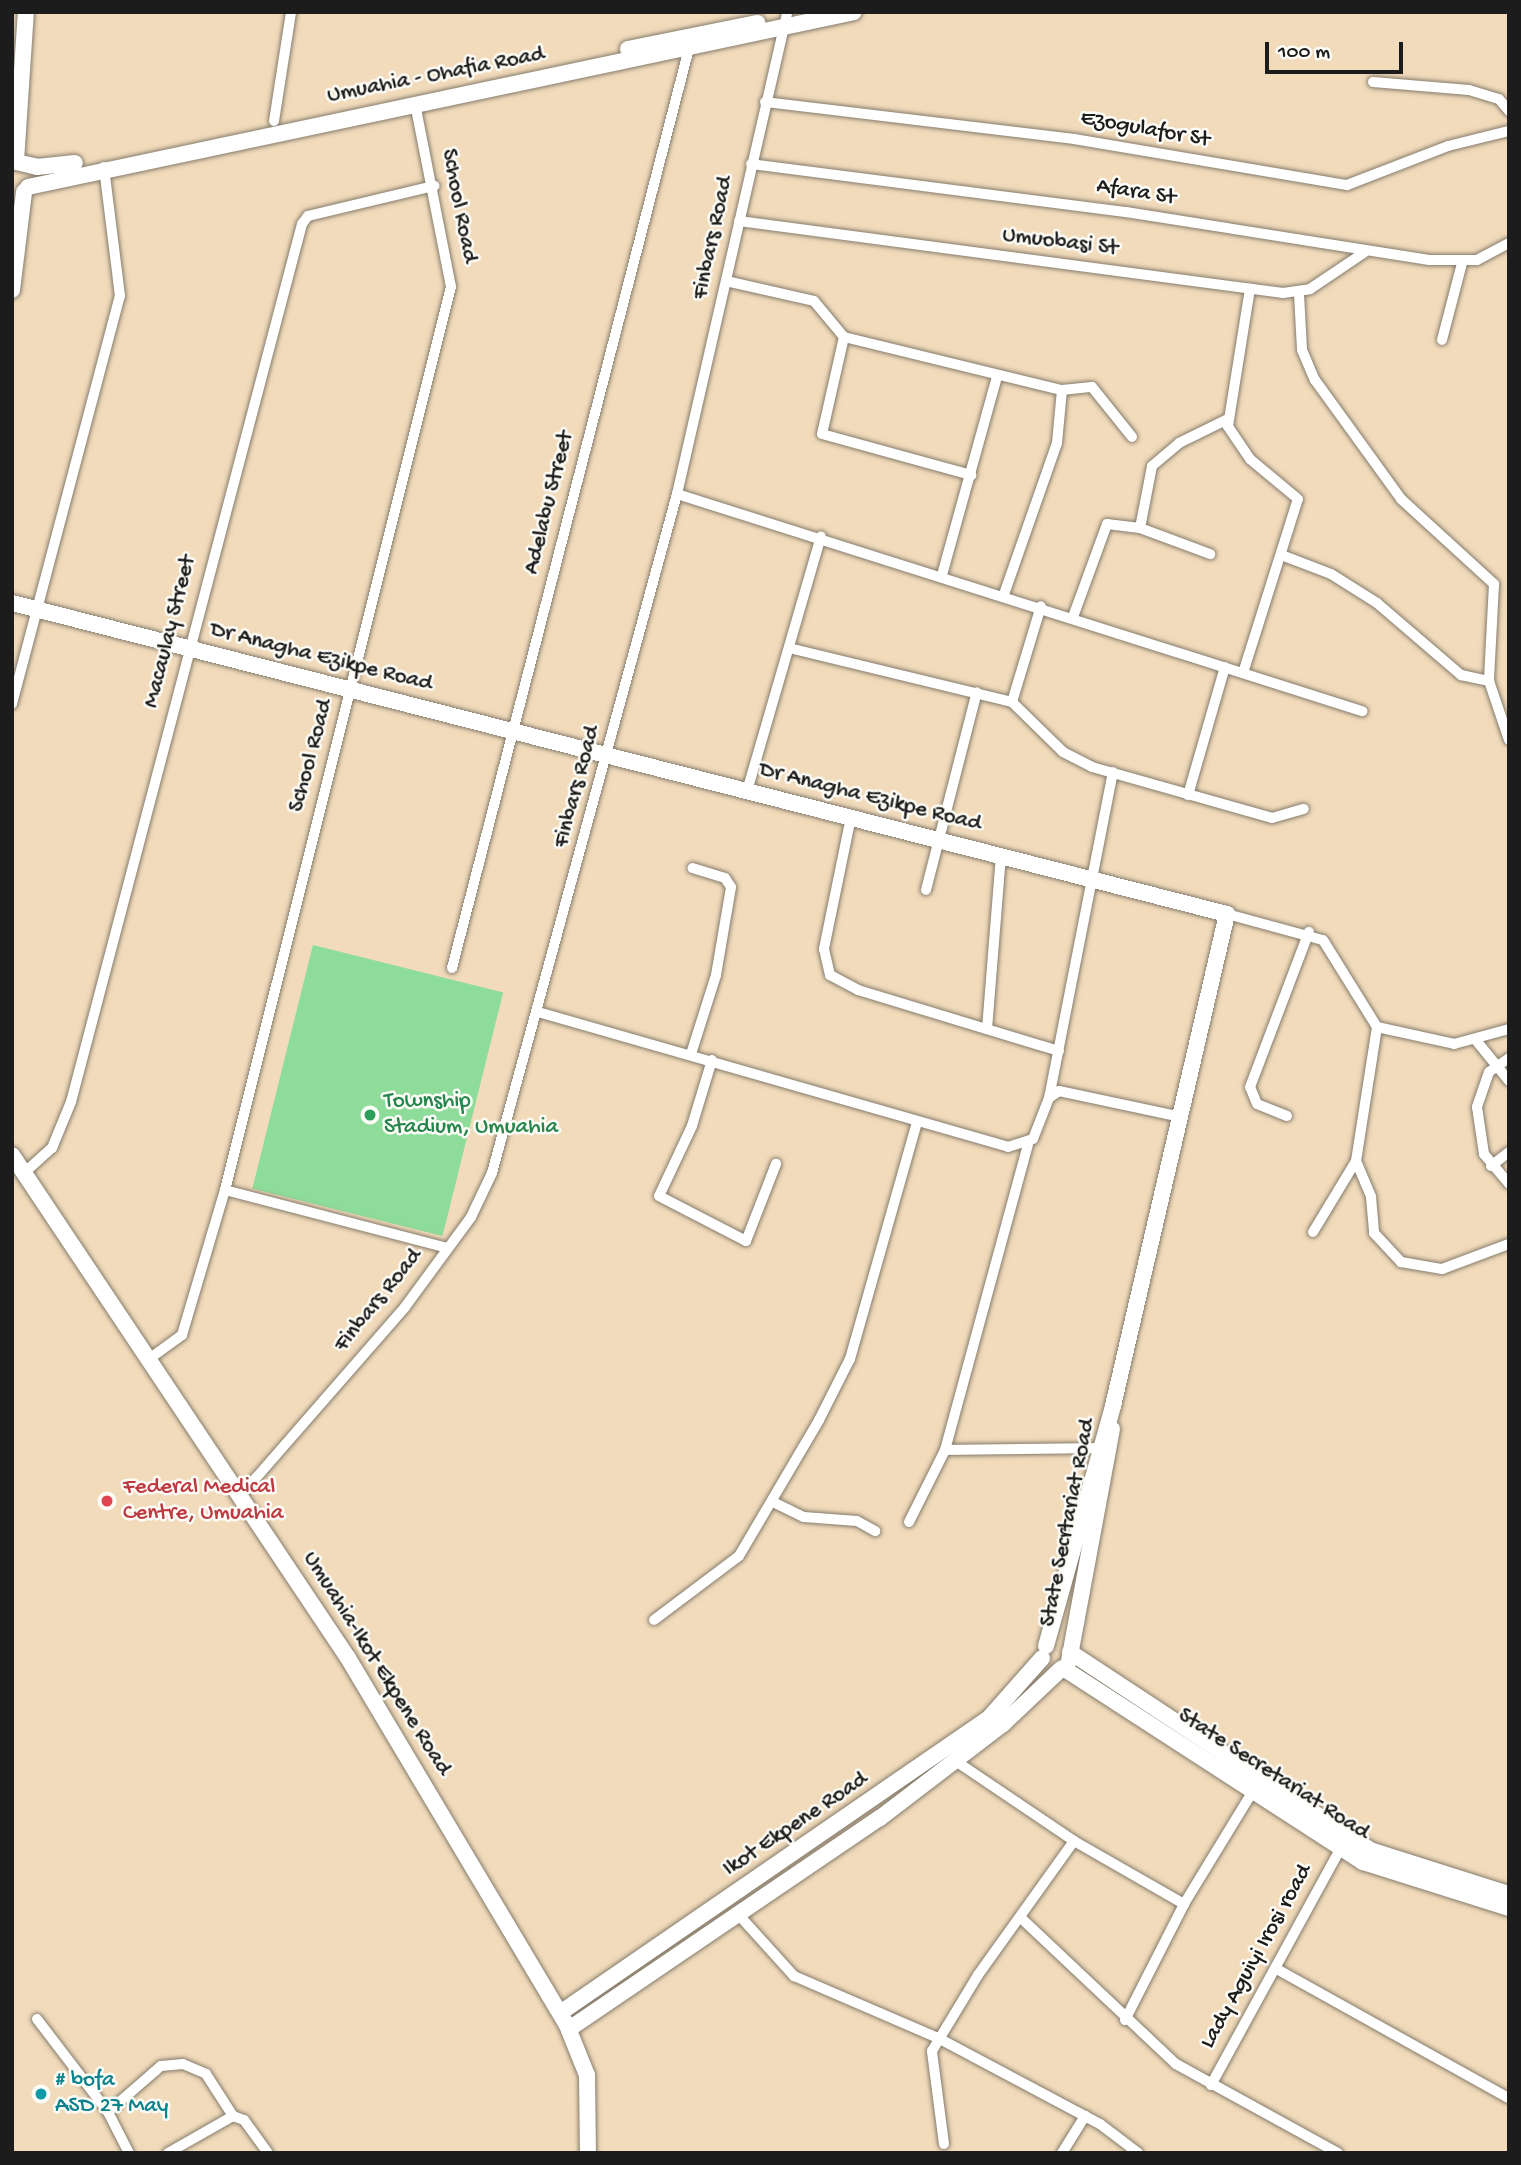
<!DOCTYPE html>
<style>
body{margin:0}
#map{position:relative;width:1521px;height:2165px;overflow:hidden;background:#f1dbbb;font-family:"Gochi Hand",sans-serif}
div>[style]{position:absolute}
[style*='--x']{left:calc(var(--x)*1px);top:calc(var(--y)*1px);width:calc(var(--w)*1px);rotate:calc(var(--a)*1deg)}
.green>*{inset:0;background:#8edc9a;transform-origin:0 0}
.roads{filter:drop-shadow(0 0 2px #867c6c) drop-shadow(0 0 2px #867c6c)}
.street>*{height:10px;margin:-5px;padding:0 5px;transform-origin:5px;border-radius:5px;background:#fff}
.secondary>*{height:16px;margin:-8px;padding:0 8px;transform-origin:8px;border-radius:8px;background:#fff}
.dots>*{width:19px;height:19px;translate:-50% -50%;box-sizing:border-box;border:4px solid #fdfcf7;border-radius:50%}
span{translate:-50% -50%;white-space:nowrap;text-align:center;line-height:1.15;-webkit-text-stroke:5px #fdfcf7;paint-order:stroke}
.street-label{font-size:23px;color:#1c1c1c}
.leisure-label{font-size:23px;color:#27864d}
.left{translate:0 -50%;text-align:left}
.health-label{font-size:23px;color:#be3a42}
.culture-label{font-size:23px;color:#0d838f}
.frame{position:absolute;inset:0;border:14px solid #1c1c1c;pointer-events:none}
.scale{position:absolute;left:1265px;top:42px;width:138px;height:32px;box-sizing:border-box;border:4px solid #1c1c1c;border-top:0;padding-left:9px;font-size:21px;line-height:24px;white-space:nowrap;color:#1c1c1c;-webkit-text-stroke:5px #fdfcf7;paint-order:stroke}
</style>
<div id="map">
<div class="green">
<div style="left:313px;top:945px;width:196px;height:251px;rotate:14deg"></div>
</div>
<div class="roads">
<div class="street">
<div style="--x:1373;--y:82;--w:96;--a:4.8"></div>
<div style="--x:1469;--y:90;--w:31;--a:17"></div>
<div style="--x:1499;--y:99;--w:16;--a:50"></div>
<div style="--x:765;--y:102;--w:311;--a:6.8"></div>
<div style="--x:1074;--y:139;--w:277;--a:9.6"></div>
<div style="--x:1347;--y:185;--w:108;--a:-21.1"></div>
<div style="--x:1448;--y:146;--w:63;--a:-13.8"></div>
<div style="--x:274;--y:121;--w:110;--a:-81.1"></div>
<div style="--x:751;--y:164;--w:378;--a:7.3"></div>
<div style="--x:1126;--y:212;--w:307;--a:9"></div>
<div style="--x:1429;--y:260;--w:48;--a:0"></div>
<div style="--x:1477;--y:260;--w:36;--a:-28"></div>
<div style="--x:739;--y:221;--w:549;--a:7.54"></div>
<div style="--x:1283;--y:293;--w:27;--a:-8"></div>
<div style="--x:1310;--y:289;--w:66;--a:-33.9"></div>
<div style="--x:726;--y:281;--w:90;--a:12.8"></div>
<div style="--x:814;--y:301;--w:47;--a:50.2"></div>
<div style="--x:844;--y:337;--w:224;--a:13.7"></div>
<div style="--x:1062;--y:390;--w:53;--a:95.4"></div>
<div style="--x:1057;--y:443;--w:160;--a:109.3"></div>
<div style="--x:1299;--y:294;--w:56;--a:86.9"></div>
<div style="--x:1302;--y:350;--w:33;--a:67"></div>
<div style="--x:1315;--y:380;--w:147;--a:54.1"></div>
<div style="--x:1401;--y:499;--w:126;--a:42.4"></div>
<div style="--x:1494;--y:584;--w:97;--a:93"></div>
<div style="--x:1489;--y:681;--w:62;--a:71.3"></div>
<div style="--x:844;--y:337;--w:99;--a:102.8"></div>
<div style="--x:822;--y:434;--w:155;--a:15.4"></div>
<div style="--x:1442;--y:340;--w:80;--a:-75.4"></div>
<div style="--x:1062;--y:390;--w:30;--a:-6"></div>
<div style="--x:1092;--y:387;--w:64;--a:51.3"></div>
<div style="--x:677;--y:494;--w:719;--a:17.58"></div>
<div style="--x:1140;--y:528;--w:63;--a:-79"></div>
<div style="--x:1152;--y:466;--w:35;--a:-40"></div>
<div style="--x:1179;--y:443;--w:55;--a:-26.1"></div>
<div style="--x:1284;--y:556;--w:50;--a:21"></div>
<div style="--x:1331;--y:574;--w:54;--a:32.2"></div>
<div style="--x:1377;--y:603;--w:111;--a:40.6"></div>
<div style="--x:1461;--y:675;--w:29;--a:12"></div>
<div style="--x:942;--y:575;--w:205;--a:-74.5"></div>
<div style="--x:1073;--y:617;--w:99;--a:-69.9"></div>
<div style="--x:1107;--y:524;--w:33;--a:7"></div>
<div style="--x:1140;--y:528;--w:75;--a:20.4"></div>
<div style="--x:789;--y:648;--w:229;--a:13.6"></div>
<div style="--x:1012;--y:702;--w:71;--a:44.4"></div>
<div style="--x:1063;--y:752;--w:33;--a:27"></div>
<div style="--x:1092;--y:767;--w:187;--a:15.8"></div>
<div style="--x:1272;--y:818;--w:33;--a:-16"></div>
<div style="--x:1243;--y:673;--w:182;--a:-72.5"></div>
<div style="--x:1298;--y:499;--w:62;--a:-140.2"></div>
<div style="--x:1250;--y:459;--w:40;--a:-124"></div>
<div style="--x:1228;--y:426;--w:139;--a:-80.9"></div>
<div style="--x:1012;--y:702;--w:100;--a:-73.2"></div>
<div style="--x:12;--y:704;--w:422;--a:-75.2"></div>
<div style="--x:120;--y:296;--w:130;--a:-97.1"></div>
<div style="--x:747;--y:791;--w:265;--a:-73.8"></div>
<div style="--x:1188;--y:795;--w:133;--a:-73.9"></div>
<div style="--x:851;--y:817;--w:135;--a:101.6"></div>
<div style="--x:824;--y:949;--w:27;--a:77"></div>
<div style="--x:830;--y:975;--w:32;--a:28"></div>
<div style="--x:858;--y:990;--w:210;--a:16.9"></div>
<div style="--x:926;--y:890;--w:204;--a:-75.6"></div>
<div style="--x:1227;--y:914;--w:99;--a:15.2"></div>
<div style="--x:1323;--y:940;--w:102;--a:58.2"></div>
<div style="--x:1377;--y:1027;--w:136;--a:98.9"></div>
<div style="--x:1356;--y:1161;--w:83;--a:121.2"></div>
<div style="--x:452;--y:968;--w:950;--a:-75.55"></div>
<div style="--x:538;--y:1012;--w:489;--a:16"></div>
<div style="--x:1008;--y:1147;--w:26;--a:-18"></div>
<div style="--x:1033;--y:1139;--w:44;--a:-68.7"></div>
<div style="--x:1049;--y:1098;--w:12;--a:-35"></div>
<div style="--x:1059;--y:1091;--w:125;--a:12"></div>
<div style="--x:1377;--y:1027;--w:79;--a:12.4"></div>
<div style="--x:1454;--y:1044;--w:57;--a:-15.3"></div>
<div style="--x:987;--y:1029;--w:175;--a:-85.4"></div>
<div style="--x:1475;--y:1039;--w:54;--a:51"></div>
<div style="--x:691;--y:1054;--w:83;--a:-72.4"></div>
<div style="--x:716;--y:975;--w:89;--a:-80.3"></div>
<div style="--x:731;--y:887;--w:11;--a:-124"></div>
<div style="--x:725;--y:878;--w:34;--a:-163"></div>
<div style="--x:1509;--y:1058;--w:24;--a:145"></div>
<div style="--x:1489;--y:1072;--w:37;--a:109"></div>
<div style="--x:1477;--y:1107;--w:48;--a:81.5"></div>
<div style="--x:1484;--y:1154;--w:39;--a:50"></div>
<div style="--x:712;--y:1060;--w:69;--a:106.9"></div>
<div style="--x:692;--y:1126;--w:77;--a:115.2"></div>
<div style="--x:659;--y:1196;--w:98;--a:27.3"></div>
<div style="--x:746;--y:1241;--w:83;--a:-68.7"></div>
<div style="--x:1049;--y:1098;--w:332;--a:-78.9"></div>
<div style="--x:1287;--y:1116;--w:32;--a:-158"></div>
<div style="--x:1257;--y:1104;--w:18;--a:-112"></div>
<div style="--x:1250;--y:1087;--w:166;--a:-69.2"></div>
<div style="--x:1356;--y:1161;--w:39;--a:67"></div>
<div style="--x:1371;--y:1197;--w:36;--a:85"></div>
<div style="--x:1374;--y:1233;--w:40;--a:47"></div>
<div style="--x:1401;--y:1262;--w:42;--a:9.7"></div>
<div style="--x:1442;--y:1269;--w:72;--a:-20.5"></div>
<div style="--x:1491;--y:1166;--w:23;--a:-38"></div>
<div style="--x:24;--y:1173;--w:38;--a:-42"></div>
<div style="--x:52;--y:1148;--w:50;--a:-67.6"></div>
<div style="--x:71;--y:1102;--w:908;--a:-75.26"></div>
<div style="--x:302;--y:224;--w:10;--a:-53"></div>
<div style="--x:308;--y:216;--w:130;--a:-13.4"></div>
<div style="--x:225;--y:1190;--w:230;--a:14.6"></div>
<div style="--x:149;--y:1359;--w:41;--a:-36"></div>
<div style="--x:182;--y:1335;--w:151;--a:-73.5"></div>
<div style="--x:225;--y:1190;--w:931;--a:-75.95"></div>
<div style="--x:451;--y:287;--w:187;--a:-101.1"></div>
<div style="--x:945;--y:1450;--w:317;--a:-74.8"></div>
<div style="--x:242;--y:1494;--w:248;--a:-48.9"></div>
<div style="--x:405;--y:1307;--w:112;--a:-53.7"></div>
<div style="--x:471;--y:1217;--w:49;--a:-64.5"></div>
<div style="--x:492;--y:1173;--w:704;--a:-74.76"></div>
<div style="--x:677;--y:494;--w:494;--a:-77.1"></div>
<div style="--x:773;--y:1502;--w:34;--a:26"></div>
<div style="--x:804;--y:1517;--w:53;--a:4.3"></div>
<div style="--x:857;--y:1521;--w:21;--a:29"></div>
<div style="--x:909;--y:1522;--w:80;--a:-63.4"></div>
<div style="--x:945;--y:1450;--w:153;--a:-0.7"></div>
<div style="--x:654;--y:1620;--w:106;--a:-37"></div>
<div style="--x:739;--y:1556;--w:158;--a:-59.5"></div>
<div style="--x:819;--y:1420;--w:68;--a:-63.1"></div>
<div style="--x:850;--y:1359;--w:245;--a:-74.2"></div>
<div style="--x:957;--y:1762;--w:141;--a:34"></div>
<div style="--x:738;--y:1914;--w:84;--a:47.9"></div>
<div style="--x:794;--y:1976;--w:159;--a:23.3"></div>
<div style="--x:940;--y:2039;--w:181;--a:28"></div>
<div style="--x:1100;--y:2124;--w:48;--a:37.3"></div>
<div style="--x:1021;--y:1918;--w:213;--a:43.3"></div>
<div style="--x:1176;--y:2064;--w:185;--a:28.8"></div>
<div style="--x:1275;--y:1968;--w:268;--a:29.1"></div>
<div style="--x:37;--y:2019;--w:117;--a:52.6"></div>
<div style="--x:108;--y:2112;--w:46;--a:62.9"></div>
<div style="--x:1125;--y:2020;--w:130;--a:-63"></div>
<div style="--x:1184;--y:1904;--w:132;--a:-58.6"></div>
<div style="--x:1211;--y:2085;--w:269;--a:-61.3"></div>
<div style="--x:108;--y:2112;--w:70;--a:-41"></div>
<div style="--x:161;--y:2066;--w:22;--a:-5"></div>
<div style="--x:183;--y:2064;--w:25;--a:23"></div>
<div style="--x:206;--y:2074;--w:50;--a:57.3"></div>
<div style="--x:944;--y:2144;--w:94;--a:-97.4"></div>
<div style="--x:932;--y:2051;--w:89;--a:-58.8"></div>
<div style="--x:978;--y:1975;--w:165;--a:-54.4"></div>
<div style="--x:1074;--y:1841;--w:127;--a:29.8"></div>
<div style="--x:168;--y:2153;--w:75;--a:-29.6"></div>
<div style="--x:233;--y:2116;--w:12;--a:20"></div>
<div style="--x:244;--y:2120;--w:41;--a:54"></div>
<div style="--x:1062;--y:2153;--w:44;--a:-58.1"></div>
</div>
<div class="secondary">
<div style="--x:628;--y:49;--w:132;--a:-11.4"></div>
<div style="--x:12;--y:161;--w:26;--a:13"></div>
<div style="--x:37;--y:167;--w:38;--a:-6"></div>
<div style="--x:16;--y:161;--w:149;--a:-86.2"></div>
<div style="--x:28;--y:187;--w:844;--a:-11.96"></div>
<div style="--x:12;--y:290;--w:99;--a:-83"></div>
<div style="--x:12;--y:603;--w:1254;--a:14.36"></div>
<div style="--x:1227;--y:914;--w:505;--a:103.05"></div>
<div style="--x:1113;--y:1406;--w:249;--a:105.6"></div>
<div style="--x:12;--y:1155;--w:605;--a:56.26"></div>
<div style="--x:348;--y:1658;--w:425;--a:59.2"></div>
<div style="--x:566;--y:2023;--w:56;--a:68"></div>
<div style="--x:587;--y:2075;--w:78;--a:89.3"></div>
<div style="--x:1070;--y:1652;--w:359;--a:33.4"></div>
<div style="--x:1370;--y:1850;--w:146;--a:17.6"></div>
<div style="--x:1069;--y:1661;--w:236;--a:-79.5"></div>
<div style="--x:1063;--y:1668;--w:357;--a:32.9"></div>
<div style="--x:1363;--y:1862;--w:153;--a:17.5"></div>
<div style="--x:560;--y:2013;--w:521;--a:-34.51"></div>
<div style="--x:989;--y:1718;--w:80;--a:-48.5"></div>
<div style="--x:569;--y:2029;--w:376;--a:-34.2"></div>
<div style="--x:880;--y:1818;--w:155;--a:-37.4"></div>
<div style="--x:1003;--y:1724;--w:79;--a:-43.5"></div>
</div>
</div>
<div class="dots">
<div style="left:370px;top:1115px;background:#2e9e5b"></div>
<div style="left:107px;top:1501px;background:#e0444e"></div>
<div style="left:41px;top:2094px;background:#0f9aa8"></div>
</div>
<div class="street-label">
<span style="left:436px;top:76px;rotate:-11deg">Umuahia - Ohafia Road</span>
<span style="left:1145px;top:130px;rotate:10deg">Ezogulafor St</span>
<span style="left:1136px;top:193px;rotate:9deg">Afara St</span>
<span style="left:458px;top:206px;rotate:79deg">School Road</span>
<span style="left:714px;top:238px;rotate:-78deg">Finbars Road</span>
<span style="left:1060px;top:243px;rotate:7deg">Umuobasi St</span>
<span style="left:550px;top:503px;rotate:-76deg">Adelabu Street</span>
<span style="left:171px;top:632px;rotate:-76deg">Macaulay Street</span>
<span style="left:321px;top:658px;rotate:14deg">Dr Anagha Ezikpe Road</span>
<span style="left:312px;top:756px;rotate:-75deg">School Road</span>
<span style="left:578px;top:787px;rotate:-75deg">Finbars Road</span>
<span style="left:870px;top:798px;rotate:14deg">Dr Anagha Ezikpe Road</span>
<span style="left:379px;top:1301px;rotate:-51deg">Finbars Road</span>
<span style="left:1069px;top:1523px;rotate:-79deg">State Secrtariat Road</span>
<span style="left:376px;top:1664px;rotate:58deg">Umuahia-Ikot Ekpene Road</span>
<span style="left:1273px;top:1775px;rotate:33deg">State Secretariat Road</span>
<span style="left:796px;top:1825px;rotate:-34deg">Ikot Ekpene Road</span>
<span style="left:1257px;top:1957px;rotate:-61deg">Lady Aguiyi Irosi road</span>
</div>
<div class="leisure-label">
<span class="left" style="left:384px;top:1115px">Township<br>Stadium, Umuahia</span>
</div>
<div class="health-label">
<span class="left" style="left:123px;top:1501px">Federal Medical<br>Centre, Umuahia</span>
</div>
<div class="culture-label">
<span class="left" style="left:55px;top:2094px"># bofa<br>ASD 27 May</span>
</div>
<div class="frame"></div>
<div class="scale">100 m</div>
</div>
